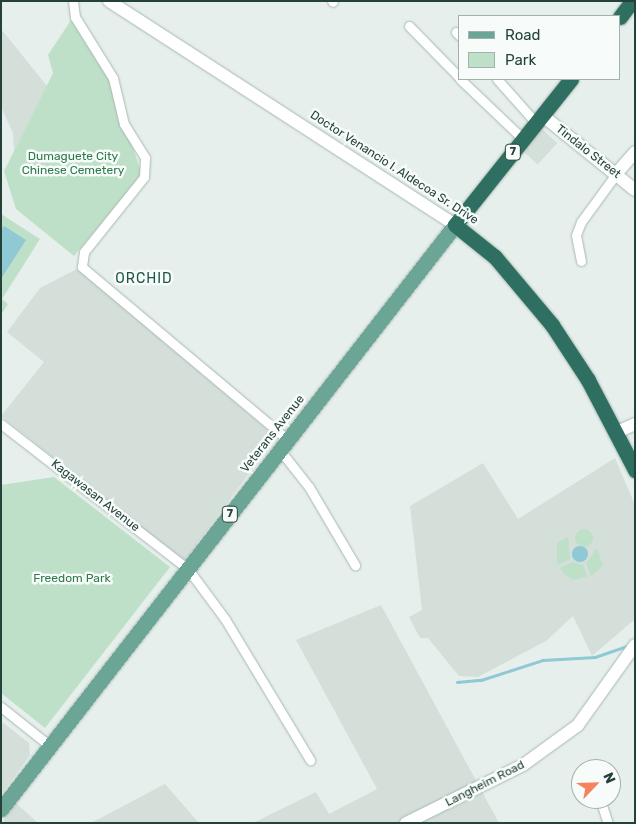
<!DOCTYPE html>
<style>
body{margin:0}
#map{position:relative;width:636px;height:824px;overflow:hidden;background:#e6efeb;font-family:Rubik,sans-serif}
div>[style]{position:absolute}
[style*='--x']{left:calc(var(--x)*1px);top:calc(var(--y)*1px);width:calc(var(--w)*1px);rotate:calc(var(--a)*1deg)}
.built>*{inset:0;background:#d4dfda;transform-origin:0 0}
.green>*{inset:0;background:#bfe0c8}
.round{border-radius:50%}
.water>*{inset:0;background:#8ec9d4}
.stream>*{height:2.5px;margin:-1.25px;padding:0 1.25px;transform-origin:1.25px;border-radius:1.25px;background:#8ec9d4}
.roads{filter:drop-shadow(0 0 1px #a8b8b2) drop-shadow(0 0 1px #a8b8b2)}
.street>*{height:9px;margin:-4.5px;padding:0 4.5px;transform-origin:4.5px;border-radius:4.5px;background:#fff}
.secondary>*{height:12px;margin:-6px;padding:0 6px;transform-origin:6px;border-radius:6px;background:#fff}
.primary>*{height:15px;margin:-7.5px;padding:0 7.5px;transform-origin:7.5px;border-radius:7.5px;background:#6aa596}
.highway>*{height:15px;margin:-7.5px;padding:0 7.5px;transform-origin:7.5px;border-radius:7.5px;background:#2f6f62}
span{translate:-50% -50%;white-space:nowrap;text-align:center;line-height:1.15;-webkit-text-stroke:5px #f7fbf9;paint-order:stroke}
.shield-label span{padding:1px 4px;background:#f7fbf9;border:1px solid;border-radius:4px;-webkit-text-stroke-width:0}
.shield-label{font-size:11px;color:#24423a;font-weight:700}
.street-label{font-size:12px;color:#24423a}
.park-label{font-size:12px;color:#2d7a4b}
.neighbourhood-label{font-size:14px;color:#1f5548;letter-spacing:1px}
.frame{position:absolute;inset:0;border:2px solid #24423a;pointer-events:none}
.legend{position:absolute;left:458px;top:15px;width:162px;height:65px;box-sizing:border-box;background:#f7fbf9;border:1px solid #a3b1ad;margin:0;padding:6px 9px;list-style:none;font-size:15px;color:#24423a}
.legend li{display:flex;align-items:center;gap:10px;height:25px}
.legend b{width:25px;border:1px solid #a3b1ad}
.north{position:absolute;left:571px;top:759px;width:50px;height:50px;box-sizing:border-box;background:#f7fbf9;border:1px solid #a3b1ad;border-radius:50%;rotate:66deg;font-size:14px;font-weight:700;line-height:20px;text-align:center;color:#24423a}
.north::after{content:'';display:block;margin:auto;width:18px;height:22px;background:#f4845f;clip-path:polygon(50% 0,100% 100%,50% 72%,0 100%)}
</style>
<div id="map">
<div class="built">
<div style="clip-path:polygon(1px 29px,47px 86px,14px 151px,13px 133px,1px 107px)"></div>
<div style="left:542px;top:129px;width:21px;height:29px;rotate:43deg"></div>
<div style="clip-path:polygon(77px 269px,276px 437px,184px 561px,1px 416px,44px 362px,7px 332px,40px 288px)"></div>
<div style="clip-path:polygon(615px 458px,635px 505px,635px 619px,592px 656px,573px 616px,546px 641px,478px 677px,459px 676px,428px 638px,420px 638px,409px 617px,422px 610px,410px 506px,483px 463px,518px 519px)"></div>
<div style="clip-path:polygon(381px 605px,499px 823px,253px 823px,316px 792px,329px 814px,377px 789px,296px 640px)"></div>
<div style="clip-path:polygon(1px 721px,29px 743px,30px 755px,1px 795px)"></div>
<div style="clip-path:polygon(165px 784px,199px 823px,91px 823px)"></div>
<div style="clip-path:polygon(16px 803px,38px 823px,2px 823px)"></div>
</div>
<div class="green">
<div style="clip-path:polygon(71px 20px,112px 84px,142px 175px,74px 256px,16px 209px,4px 171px,53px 73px,48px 55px)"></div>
<div style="clip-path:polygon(1px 214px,40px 239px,2px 299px,8px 304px,1px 315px)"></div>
<div style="clip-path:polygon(54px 477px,170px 567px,45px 728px,1px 693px,1px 485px)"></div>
<div class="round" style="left:575px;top:529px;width:18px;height:18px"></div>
<div style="clip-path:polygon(568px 537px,570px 559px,557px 565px,557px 543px)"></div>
<div style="clip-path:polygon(597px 548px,603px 566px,591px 576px,586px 563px)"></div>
<div style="clip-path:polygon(572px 562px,583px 565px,587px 577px,573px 580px,564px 574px,560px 568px)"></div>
</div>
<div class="water">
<div style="clip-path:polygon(4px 226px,26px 240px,1px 279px,1px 230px)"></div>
<div class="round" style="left:572px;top:546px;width:16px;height:16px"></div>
</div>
<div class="stream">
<div style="--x:457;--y:682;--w:24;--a:-5"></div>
<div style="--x:481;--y:680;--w:65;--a:-17.9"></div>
<div style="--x:543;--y:660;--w:52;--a:-3.3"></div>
<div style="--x:595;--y:657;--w:36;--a:-19"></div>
</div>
<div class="roads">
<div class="street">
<div style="--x:73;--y:1;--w:16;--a:83"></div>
<div style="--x:75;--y:17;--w:72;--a:58.1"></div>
<div style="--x:113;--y:78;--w:47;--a:76.6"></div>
<div style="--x:124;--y:124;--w:40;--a:58"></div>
<div style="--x:145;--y:158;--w:19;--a:93"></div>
<div style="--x:144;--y:177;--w:96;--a:128.7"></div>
<div style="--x:84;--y:252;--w:15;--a:98"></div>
<div style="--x:82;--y:267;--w:268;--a:40"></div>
<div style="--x:332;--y:1;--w:1;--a:45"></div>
<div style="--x:409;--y:26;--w:73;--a:45.6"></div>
<div style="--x:456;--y:32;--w:6;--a:45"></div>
<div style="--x:460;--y:79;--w:87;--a:43.6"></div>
<div style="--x:497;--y:79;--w:59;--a:48.4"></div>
<div style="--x:581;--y:261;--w:26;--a:-101"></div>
<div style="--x:576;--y:235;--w:14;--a:-69"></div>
<div style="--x:581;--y:222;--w:59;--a:-53.9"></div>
<div style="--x:1;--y:424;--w:237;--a:37.8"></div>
<div style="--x:188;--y:569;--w:62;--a:53.5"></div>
<div style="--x:225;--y:619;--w:165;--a:58.9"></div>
<div style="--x:279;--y:449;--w:48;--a:51.7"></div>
<div style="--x:309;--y:487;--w:91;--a:59.5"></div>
<div style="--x:1;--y:707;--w:63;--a:38.5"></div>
<div style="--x:600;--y:799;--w:25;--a:72"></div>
</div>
<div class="secondary">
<div style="--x:109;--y:1;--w:412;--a:32.9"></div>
<div style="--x:542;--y:115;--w:119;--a:38.9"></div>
<div style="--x:616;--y:174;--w:29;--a:-49"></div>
<div style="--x:617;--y:432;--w:20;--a:-24"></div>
<div style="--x:406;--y:823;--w:131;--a:-26.4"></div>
<div style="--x:523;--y:765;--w:68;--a:-36"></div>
<div style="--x:578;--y:725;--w:98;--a:-54.5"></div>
</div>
<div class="primary">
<div style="--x:1;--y:809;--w:740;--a:-52.14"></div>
</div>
<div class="highway">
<div style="--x:620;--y:17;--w:20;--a:-53"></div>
<div style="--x:571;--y:79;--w:186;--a:128.5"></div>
<div style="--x:455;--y:225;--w:51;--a:38.7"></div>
<div style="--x:495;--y:257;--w:89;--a:50"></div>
<div style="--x:552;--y:325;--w:66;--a:56.8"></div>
<div style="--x:588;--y:380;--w:102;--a:62.4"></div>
</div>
</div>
<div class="shield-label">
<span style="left:513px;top:152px">7</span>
<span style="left:230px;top:514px">7</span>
</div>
<div class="street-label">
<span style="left:588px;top:152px;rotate:38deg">Tindalo Street</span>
<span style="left:394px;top:168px;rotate:33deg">Doctor Venancio I. Aldecoa Sr. Drive</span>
<span style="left:273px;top:434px;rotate:-52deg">Veterans Avenue</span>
<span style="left:95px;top:496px;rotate:38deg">Kagawasan Avenue</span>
<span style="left:485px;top:784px;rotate:-27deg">Langheim Road</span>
</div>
<div class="park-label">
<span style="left:73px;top:164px">Dumaguete City<br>Chinese Cemetery</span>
<span style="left:72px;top:579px">Freedom Park</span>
</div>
<div class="neighbourhood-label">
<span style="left:144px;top:279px">ORCHID</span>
</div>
<div class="frame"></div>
<ul class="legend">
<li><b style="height:6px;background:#6aa596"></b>Road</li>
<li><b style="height:14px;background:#bfe0c8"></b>Park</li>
</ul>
<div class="north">N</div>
</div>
